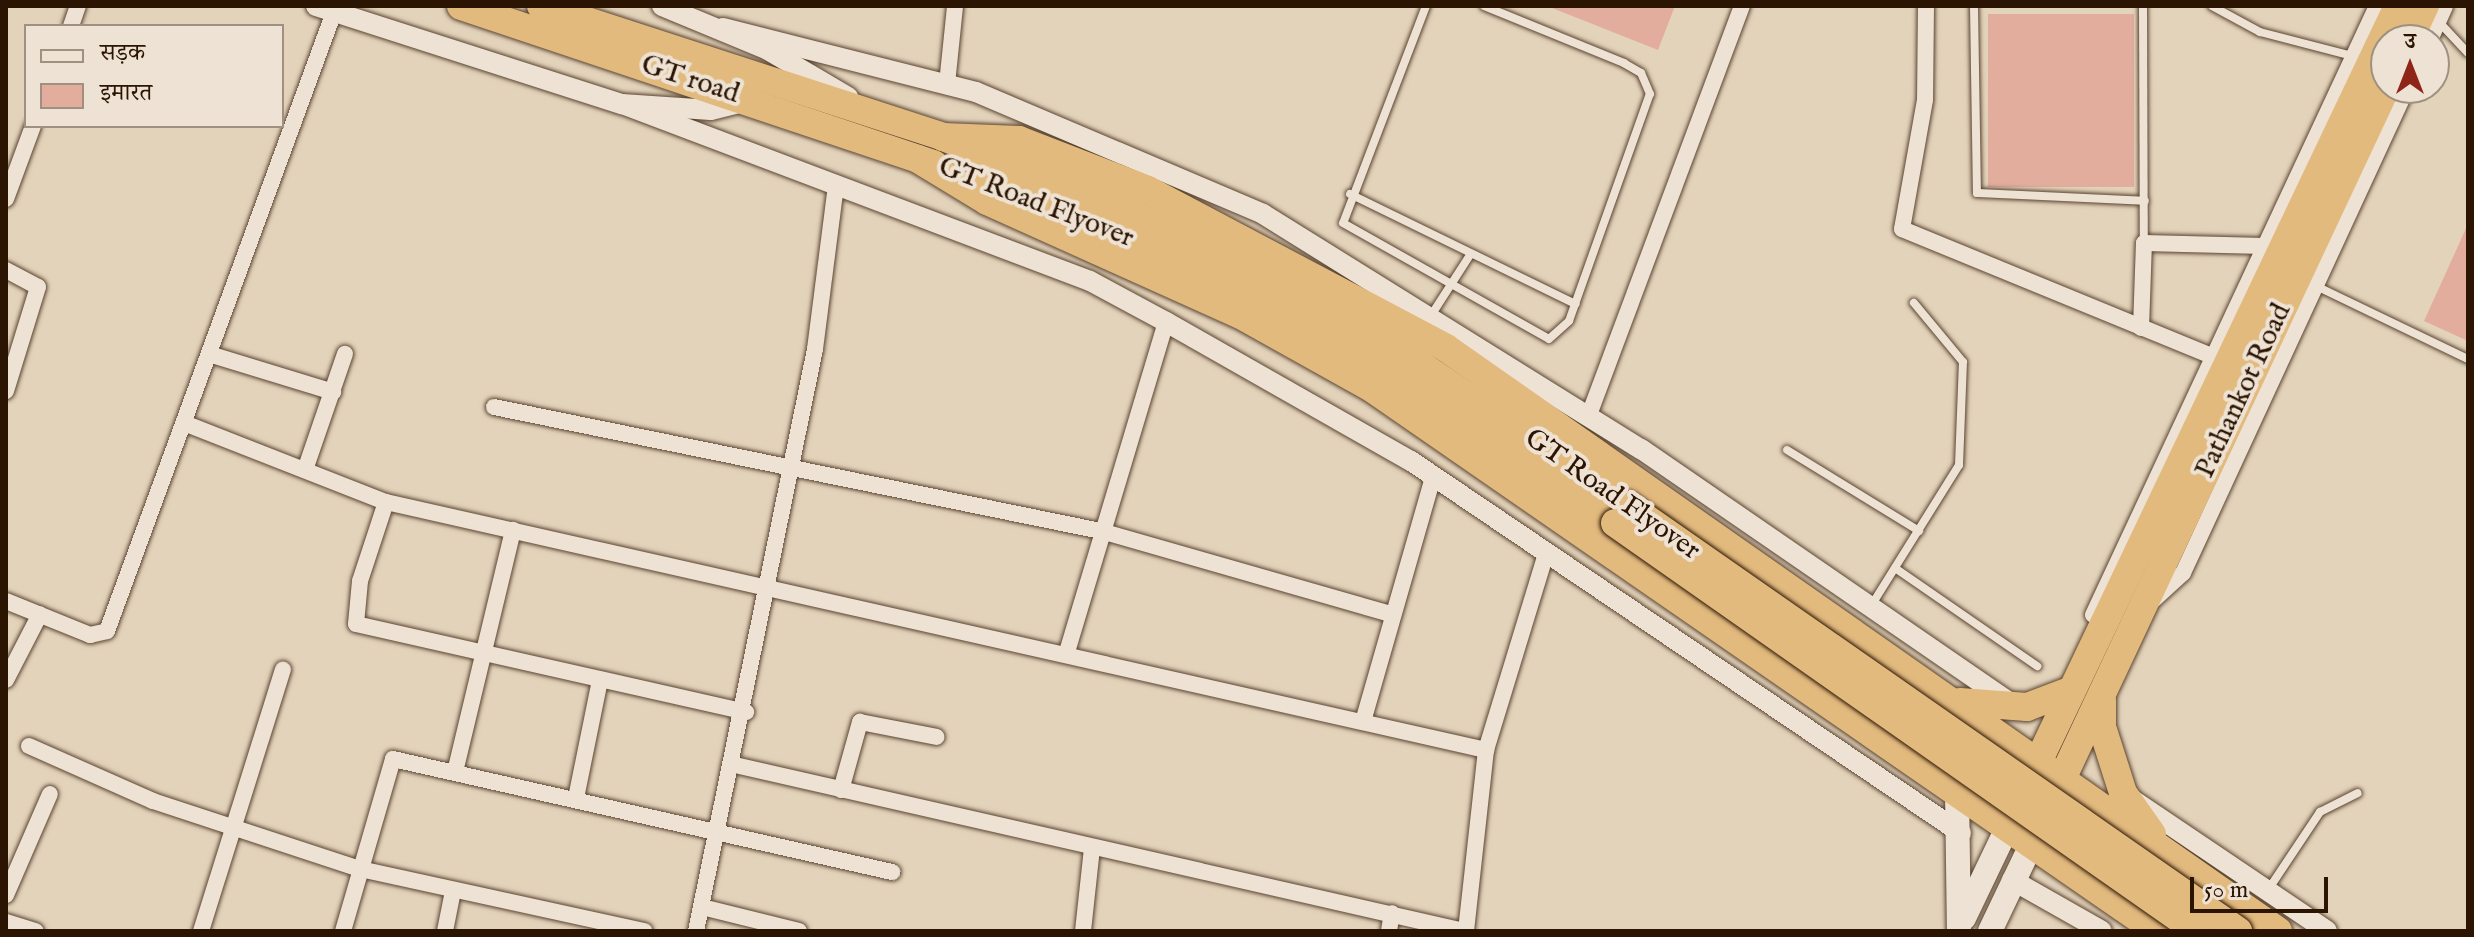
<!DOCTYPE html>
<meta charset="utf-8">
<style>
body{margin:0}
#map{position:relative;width:2474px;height:937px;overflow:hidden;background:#e4d3bb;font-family:"IM FELL English","Noto Serif Devanagari",serif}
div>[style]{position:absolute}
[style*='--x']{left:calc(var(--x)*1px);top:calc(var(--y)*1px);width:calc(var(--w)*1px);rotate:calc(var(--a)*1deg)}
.building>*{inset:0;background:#e2ad9d;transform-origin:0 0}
.roads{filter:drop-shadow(0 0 2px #594430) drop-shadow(0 0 2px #594430)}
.service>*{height:8px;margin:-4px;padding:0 4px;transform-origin:4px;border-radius:4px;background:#ede2d3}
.minor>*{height:16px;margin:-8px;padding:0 8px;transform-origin:8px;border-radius:8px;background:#ede2d3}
.tertiary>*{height:20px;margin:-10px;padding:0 10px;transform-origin:10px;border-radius:10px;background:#ede2d3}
.secondary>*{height:24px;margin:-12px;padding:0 12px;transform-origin:12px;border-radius:12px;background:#ede2d3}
.trunk>*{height:28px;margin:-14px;padding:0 14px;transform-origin:14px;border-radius:14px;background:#e2ba7e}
.bridges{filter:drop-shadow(0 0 2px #2b1402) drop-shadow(0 0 2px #2b1402)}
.trunk-bridge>*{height:28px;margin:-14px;padding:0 14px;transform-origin:14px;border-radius:14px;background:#e2ba7e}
span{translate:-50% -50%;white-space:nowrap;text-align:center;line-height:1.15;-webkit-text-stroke:8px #ede2d3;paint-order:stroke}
.street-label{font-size:28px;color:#2b1402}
.frame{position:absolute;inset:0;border:8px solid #2b1402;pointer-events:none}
.legend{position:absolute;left:24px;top:24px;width:260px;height:104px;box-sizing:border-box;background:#ede2d3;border:2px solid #9f907f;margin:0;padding:10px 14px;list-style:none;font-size:24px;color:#2b1402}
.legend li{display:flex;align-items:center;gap:16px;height:40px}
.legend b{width:40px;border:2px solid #9f907f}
.north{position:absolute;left:2370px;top:24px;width:80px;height:80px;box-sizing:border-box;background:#ede2d3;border:2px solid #9f907f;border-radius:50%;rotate:0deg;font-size:22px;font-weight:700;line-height:32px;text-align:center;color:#2b1402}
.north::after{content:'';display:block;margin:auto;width:28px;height:36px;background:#8f2418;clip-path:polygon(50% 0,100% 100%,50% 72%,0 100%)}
.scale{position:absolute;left:2190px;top:877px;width:138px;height:36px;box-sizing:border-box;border:4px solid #2b1402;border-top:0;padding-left:10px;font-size:24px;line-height:28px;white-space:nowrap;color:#2b1402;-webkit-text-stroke:6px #ede2d3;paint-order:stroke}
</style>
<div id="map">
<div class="building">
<div style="clip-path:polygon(1547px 6px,1675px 6px,1658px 50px)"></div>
<div style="left:1988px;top:14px;width:146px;height:173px"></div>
<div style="clip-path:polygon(2468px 224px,2468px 341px,2424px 321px)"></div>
</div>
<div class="roads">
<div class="service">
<div style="--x:1426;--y:6;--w:232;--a:110.9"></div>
<div style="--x:1343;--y:223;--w:236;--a:29.4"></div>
<div style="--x:1549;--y:339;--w:27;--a:-42"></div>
<div style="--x:1569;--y:321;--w:241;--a:-70.4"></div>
<div style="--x:1650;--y:94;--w:23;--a:-113"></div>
<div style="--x:1641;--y:73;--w:20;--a:-150"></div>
<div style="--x:1624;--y:63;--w:151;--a:-157.8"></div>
<div style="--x:1974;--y:6;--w:187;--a:89.1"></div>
<div style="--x:1977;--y:193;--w:168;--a:2.7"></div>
<div style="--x:2143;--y:6;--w:236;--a:89.8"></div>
<div style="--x:2212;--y:6;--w:55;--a:28.4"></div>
<div style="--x:2260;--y:32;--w:96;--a:14.5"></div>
<div style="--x:2439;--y:22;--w:42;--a:46.9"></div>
<div style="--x:1350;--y:194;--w:251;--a:26"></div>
<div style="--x:2314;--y:285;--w:171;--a:25.7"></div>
<div style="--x:1432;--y:314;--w:70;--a:-57.2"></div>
<div style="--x:1787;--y:450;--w:155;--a:31.5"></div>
<div style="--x:1895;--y:568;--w:173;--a:34.6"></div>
<div style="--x:1871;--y:606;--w:166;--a:-58"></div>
<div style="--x:1959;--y:465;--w:103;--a:-87.8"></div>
<div style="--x:1963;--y:362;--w:77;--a:-129.7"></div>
<div style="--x:2268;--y:890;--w:94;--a:-56.3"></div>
<div style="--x:2320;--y:812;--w:42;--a:-26.6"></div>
</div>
<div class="minor">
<div style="--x:1926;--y:6;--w:94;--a:90.6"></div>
<div style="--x:1925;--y:100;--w:131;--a:100.1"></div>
<div style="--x:1902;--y:229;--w:335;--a:22.3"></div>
<div style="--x:71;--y:26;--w:21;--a:-71"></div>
<div style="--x:2430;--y:40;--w:37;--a:-66"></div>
<div style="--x:947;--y:84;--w:78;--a:-84.1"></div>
<div style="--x:6;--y:199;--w:78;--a:-69.7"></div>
<div style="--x:6;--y:270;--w:36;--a:28"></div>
<div style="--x:38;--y:287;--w:109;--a:107.1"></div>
<div style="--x:2141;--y:328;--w:85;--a:-88"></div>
<div style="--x:2144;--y:243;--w:120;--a:1.4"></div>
<div style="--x:209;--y:354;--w:130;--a:17"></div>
<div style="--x:494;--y:407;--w:620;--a:11.55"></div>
<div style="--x:1101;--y:531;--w:304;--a:16"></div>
<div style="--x:1589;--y:415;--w:437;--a:-69.5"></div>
<div style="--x:184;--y:423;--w:217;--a:21.4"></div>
<div style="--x:386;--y:502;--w:1128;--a:12.71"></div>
<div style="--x:305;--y:470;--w:123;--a:-71"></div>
<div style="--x:386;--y:502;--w:83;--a:108.2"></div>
<div style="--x:360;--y:581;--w:43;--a:95.3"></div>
<div style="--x:356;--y:624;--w:400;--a:12.7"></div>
<div style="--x:6;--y:601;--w:91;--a:22"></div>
<div style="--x:90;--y:635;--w:17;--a:-13"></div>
<div style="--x:107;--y:631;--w:659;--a:-69.86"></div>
<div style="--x:2148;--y:605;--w:47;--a:-42.4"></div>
<div style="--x:2183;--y:573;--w:534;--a:-65.21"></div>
<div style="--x:2093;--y:615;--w:672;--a:-65"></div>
<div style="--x:1067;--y:652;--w:345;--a:-73.3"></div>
<div style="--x:6;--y:680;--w:74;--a:-62.7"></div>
<div style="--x:1364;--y:718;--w:251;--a:-74"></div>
<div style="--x:29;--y:746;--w:136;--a:23.9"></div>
<div style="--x:153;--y:801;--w:218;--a:18.2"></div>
<div style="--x:360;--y:869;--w:291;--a:12.3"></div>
<div style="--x:735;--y:765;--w:748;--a:12.83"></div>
<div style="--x:455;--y:772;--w:249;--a:-76.5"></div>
<div style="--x:841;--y:790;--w:71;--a:-74.4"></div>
<div style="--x:860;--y:722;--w:78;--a:11"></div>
<div style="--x:576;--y:798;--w:120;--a:-78.5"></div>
<div style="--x:6;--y:895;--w:110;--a:-66.5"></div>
<div style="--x:702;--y:907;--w:100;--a:13.9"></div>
<div style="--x:6;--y:922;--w:31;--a:17"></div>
<div style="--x:201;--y:931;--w:274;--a:-72.6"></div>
<div style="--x:343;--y:931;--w:179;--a:-73.8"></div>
<div style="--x:393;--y:759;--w:512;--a:12.76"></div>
<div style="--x:445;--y:931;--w:41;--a:-78.7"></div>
<div style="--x:696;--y:931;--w:594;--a:-78.44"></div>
<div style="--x:815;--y:349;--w:165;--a:-82.7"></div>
<div style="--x:1083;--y:931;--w:83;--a:-83.8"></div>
<div style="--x:1389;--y:931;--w:18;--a:-81"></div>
<div style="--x:1466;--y:931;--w:182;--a:-83.7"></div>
<div style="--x:1486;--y:750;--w:208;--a:-73"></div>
</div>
<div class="tertiary">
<div style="--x:316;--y:6;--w:321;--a:17.8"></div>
<div style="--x:622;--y:104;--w:89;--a:3.9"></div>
<div style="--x:711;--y:110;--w:38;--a:-14"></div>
<div style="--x:662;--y:6;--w:115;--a:22.5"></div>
<div style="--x:768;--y:50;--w:93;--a:30.4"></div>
<div style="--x:723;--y:28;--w:261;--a:14.2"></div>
<div style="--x:976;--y:92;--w:312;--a:23"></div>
<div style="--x:1263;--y:214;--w:445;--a:31.9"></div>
<div style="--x:1641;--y:449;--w:452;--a:34.5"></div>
<div style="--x:622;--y:104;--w:500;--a:20.72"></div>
<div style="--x:1090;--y:281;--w:86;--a:28.3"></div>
<div style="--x:1166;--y:322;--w:282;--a:29.6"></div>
<div style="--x:1411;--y:461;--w:664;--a:34.07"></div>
<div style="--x:2133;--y:800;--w:234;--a:34"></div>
<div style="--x:2012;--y:880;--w:103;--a:29.5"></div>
</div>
<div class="secondary">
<div style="--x:1957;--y:791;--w:138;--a:89.2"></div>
<div style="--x:1964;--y:918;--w:102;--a:-64.4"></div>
<div style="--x:1990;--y:931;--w:98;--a:-64.5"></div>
</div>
<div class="trunk">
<div style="--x:461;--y:6;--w:499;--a:18.5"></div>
<div style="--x:541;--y:6;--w:423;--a:18"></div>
<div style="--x:943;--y:137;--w:189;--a:21.4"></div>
<div style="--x:1119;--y:206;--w:304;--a:27"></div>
<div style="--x:1390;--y:344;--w:287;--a:34.2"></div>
<div style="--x:2409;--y:40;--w:38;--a:-65"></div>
<div style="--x:943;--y:137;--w:76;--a:2.3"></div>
<div style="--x:1019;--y:140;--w:138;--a:21.2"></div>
<div style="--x:1148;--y:190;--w:337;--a:27.9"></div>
<div style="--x:1446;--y:348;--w:1016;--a:35.02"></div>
<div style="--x:918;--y:159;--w:81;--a:31.3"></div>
<div style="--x:987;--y:201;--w:276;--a:24.2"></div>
<div style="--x:1239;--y:314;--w:154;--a:29.2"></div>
<div style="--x:1373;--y:389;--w:953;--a:34.66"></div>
<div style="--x:981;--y:180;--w:145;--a:20.2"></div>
<div style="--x:1117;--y:230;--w:148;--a:25.5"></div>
<div style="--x:1251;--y:294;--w:153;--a:29.4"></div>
<div style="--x:1384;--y:369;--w:278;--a:33.7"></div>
<div style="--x:2102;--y:700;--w:27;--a:90"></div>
<div style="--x:2102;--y:727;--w:69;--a:72.3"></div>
<div style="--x:2123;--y:793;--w:50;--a:54.7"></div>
<div style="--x:1960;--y:702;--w:67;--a:4.3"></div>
<div style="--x:2027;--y:707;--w:48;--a:-20.7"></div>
<div style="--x:2030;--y:779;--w:856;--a:-64.54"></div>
<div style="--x:2054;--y:796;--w:782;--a:-64.88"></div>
</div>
</div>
<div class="bridges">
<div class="trunk-bridge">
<div style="--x:1627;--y:505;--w:745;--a:34.88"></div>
<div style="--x:1615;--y:523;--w:711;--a:35.03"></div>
</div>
</div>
<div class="street-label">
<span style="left:690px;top:80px;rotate:18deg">GT road</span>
<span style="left:1036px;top:203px;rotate:21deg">GT Road Flyover</span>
<span style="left:2244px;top:391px;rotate:-65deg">Pathankot Road</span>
<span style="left:1612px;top:495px;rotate:35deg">GT Road Flyover</span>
</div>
<div class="frame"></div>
<ul class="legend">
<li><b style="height:10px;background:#ede2d3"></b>सड़क</li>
<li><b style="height:22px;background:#e2ad9d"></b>इमारत</li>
</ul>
<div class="north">उ</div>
<div class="scale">50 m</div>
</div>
